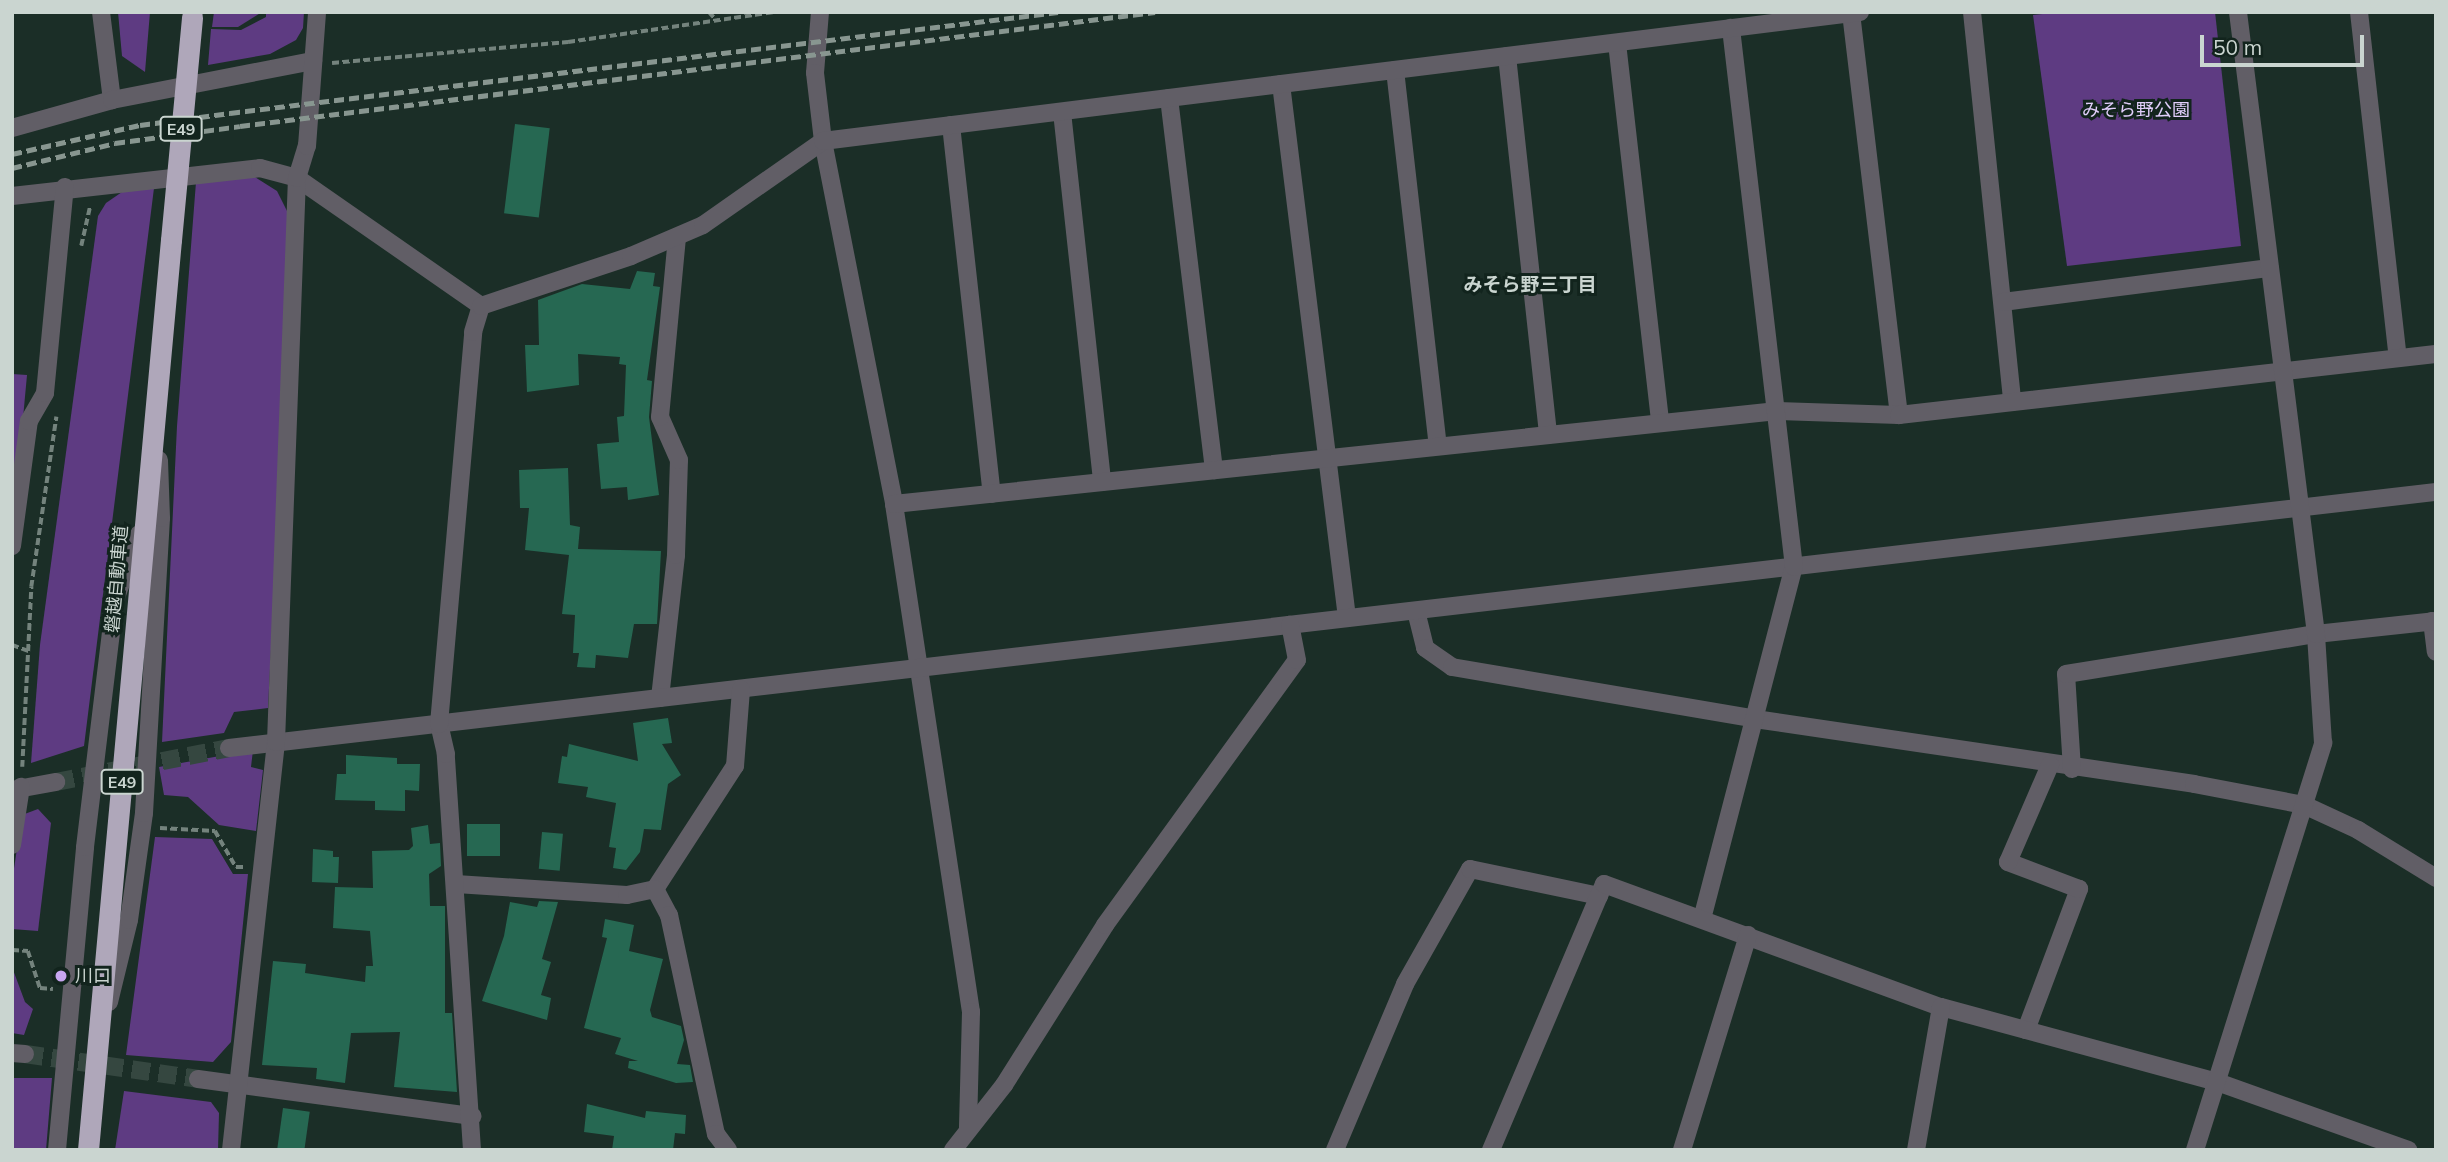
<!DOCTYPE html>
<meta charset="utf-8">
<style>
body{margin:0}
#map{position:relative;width:2448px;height:1162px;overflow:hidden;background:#1b2e27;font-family:Mulish,"Noto Sans JP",sans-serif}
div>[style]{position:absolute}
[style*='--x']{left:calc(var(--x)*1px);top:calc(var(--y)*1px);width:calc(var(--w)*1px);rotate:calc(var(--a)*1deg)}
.green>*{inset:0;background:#5e3b82}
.building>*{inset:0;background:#266852;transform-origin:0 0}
.minor-tunnel>*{height:18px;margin-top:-9px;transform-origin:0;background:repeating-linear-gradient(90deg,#354740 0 18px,transparent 0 27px)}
.path>*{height:3.5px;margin-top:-1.75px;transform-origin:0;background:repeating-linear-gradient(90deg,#74837d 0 7px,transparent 0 10.5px)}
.minor>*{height:18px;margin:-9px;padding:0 9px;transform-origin:9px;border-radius:9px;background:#615e66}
.highway>*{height:21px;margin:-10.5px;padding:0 10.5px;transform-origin:10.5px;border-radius:10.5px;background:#afa7ba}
.rail>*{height:5px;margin-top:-2.5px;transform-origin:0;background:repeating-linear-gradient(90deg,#889690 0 10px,transparent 0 15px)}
.highway-bridge>*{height:21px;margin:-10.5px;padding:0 10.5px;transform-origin:10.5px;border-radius:10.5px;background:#afa7ba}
.dots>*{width:19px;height:19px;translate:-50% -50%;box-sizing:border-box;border:4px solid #12241d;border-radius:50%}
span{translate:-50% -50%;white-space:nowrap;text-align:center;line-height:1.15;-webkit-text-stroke:6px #12241d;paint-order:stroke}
.shield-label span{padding:2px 5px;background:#12241d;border:2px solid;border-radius:5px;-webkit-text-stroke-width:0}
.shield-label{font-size:16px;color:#cad5d0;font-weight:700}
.park-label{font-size:18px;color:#e1cefb}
.street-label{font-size:18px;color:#cad5d0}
.poi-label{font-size:18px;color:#cad5d0}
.left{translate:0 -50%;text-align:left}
.neighbourhood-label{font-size:19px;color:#cad5d0;font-weight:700}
.frame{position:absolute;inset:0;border:14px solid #cad5d0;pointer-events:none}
.scale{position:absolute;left:2200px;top:35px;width:164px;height:32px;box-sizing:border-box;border:4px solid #cad5d0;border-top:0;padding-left:9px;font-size:21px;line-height:24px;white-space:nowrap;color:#cad5d0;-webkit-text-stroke:5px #12241d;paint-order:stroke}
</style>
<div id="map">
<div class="green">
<div style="clip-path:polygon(118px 12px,150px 12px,145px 72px,122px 56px)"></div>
<div style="clip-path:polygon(214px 12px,262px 12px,238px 27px,212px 27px)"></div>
<div style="clip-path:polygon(266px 12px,304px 12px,303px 28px,296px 40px,270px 54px,208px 65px,211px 29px,241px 30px,266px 17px)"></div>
<div style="clip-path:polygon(2061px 12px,2215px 12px,2241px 246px,2067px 266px,2033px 15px)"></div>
<div style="clip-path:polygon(250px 174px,277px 191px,287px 211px,287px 336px,268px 708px,234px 712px,224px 733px,162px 742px,177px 426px,196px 182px)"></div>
<div style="clip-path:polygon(154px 188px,84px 746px,31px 763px,40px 645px,98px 216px,106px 203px,122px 192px)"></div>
<div style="clip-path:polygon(12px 374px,27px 375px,12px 537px)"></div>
<div style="clip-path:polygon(253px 750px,251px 767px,263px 770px,256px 831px,219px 825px,188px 797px,164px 795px,159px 767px)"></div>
<div style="clip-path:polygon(38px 809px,51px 823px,38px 931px,12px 929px,12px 882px,22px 815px)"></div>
<div style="clip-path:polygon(155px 837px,212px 839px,233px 874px,248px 874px,231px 1042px,213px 1062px,126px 1055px)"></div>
<div style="clip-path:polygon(12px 967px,25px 1002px,33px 1009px,24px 1035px,12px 1033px)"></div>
<div style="clip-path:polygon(12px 1078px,52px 1078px,46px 1150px,12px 1150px)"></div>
<div style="clip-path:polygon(124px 1091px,211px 1102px,219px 1113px,218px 1150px,115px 1150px)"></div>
</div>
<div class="building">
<div style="left:515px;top:124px;width:35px;height:90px;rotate:7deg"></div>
<div style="clip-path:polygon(637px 271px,655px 273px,653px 286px,660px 287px,647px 380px,652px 381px,649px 417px,659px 495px,628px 500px,627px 487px,601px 489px,597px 444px,619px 442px,617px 417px,624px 416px,626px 365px,619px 364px,620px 357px,578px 354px,579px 385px,527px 392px,525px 345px,539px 345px,538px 300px,582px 284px,630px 289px)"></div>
<div style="clip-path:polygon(568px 468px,570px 525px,580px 527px,578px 549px,661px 551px,657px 624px,634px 624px,628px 658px,596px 655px,595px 668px,577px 667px,579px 653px,573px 653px,575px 615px,562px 614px,569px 555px,525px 550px,529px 508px,520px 508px,519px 470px)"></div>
<div style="clip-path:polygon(668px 718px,672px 743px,662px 744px,681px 775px,668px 784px,661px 830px,644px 829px,640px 852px,626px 870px,613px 868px,616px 848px,609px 847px,616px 803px,586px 797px,588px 787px,558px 783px,562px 756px,567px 757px,569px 744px,638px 761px,633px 723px)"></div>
<div style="clip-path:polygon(346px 755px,397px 758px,397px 764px,420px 764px,419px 791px,405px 790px,405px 811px,375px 810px,375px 801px,335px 800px,337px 774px,346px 774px)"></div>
<div style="left:500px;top:824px;width:32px;height:33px;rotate:90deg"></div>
<div style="clip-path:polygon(428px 825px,430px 844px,440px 843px,441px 866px,429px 874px,430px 906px,445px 906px,445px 1013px,452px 1013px,457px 1092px,394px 1087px,400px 1032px,351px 1033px,345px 1083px,316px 1079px,317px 1068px,262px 1065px,273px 961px,306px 964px,305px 973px,365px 982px,366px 966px,373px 966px,370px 931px,333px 928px,335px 887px,373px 888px,372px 851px,409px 850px,413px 846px,411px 828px)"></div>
<div style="left:542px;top:832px;width:21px;height:37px;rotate:5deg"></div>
<div style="clip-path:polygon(313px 849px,333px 851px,333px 857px,339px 857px,338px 883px,312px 882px)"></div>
<div style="clip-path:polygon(539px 901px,558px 902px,542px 959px,551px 962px,541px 995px,551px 998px,547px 1020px,482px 1001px,504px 936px,510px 902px,537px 907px)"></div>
<div style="clip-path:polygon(605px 919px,634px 925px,629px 951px,663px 959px,650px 1010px,652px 1017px,681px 1026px,684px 1040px,677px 1064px,690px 1065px,693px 1082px,676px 1083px,628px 1068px,629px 1061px,638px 1061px,615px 1054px,621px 1038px,584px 1028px,607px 938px,602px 937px)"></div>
<div style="clip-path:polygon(587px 1104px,645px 1118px,646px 1111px,686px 1115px,685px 1134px,675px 1133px,673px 1150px,612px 1150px,614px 1136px,584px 1132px)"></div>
<div style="left:283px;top:1108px;width:27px;height:42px;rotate:8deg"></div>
</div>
<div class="minor-tunnel">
<div style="--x:56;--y:782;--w:176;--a:-11.1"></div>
<div style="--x:25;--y:1054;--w:175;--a:8.2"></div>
</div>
<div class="path">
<div style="--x:709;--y:12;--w:12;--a:48"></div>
<div style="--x:332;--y:63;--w:237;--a:-5.1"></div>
<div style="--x:568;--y:42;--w:208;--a:-8.3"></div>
<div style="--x:81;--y:246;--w:41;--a:-77.3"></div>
<div style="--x:12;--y:645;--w:20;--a:20"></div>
<div style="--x:22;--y:767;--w:180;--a:-87.1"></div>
<div style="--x:31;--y:587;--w:172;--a:-81.6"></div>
<div style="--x:160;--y:828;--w:55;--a:3.1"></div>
<div style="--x:215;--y:831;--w:42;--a:59.7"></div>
<div style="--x:236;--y:867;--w:8;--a:0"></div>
<div style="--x:12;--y:950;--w:16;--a:4"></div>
<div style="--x:28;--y:951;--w:39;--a:72"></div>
<div style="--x:40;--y:988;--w:13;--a:4"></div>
</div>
<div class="minor">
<div style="--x:101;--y:12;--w:89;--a:82.9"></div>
<div style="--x:820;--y:12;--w:61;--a:94.7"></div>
<div style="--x:815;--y:73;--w:68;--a:83.3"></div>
<div style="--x:823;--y:141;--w:370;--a:78.9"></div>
<div style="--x:894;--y:504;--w:514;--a:81.38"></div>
<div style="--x:971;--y:1012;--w:116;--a:91.5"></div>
<div style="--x:1972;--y:12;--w:392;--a:84.1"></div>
<div style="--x:2359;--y:12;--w:348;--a:83.6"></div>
<div style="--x:1851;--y:13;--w:405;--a:83.2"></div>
<div style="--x:1617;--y:43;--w:382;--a:83.5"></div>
<div style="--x:1507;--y:56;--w:381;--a:83.8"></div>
<div style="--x:1395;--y:70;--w:378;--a:83.5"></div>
<div style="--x:1281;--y:84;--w:538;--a:82.95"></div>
<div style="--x:1169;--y:98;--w:375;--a:83.1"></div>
<div style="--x:1062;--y:112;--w:372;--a:83.8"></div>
<div style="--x:951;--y:125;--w:371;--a:83.7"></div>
<div style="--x:12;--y:128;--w:104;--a:-15.6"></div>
<div style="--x:112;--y:100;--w:205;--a:-11"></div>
<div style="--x:12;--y:196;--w:250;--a:-6.4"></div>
<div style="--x:260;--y:168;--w:38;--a:15"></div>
<div style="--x:297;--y:178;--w:224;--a:34.8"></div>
<div style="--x:2003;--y:302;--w:269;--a:-7.3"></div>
<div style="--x:894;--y:504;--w:888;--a:-6.01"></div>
<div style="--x:1777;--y:411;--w:122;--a:1.9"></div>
<div style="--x:1899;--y:415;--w:540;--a:-6.48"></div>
<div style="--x:12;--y:546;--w:126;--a:-82.3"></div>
<div style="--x:29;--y:421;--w:32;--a:-60"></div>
<div style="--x:45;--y:393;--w:207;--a:-84.5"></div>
<div style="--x:1416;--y:611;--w:38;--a:76"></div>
<div style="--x:1425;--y:648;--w:33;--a:35"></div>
<div style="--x:1452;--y:667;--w:307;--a:9.7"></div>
<div style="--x:1755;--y:719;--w:444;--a:8.4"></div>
<div style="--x:2194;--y:784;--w:112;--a:10.8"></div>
<div style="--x:2304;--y:805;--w:60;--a:24.8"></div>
<div style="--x:2358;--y:830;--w:92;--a:31.6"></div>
<div style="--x:2432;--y:621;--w:31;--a:83"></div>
<div style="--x:660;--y:698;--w:144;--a:-83.6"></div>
<div style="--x:676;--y:555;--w:95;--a:-88.2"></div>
<div style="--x:679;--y:460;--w:47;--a:-113.8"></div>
<div style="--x:660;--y:417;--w:181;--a:-84.6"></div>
<div style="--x:229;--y:748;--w:2222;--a:-6.62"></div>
<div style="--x:2072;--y:769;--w:95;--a:-93.6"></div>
<div style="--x:2066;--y:674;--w:253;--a:-9.1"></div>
<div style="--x:2316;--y:634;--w:121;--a:-6.2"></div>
<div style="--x:12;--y:790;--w:45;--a:-10.3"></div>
<div style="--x:12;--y:845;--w:59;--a:-81.2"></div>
<div style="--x:456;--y:884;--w:171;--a:3.7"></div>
<div style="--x:627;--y:895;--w:29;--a:-12"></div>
<div style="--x:655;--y:889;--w:147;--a:-57"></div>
<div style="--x:735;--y:766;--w:77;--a:-85.5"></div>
<div style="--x:655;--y:889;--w:30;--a:62"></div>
<div style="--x:669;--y:915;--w:224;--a:77.9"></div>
<div style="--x:716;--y:1134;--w:20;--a:53"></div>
<div style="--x:1702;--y:919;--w:364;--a:-75.4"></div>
<div style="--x:1794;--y:567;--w:543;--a:-96.67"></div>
<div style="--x:109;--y:1002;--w:84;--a:-76.3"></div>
<div style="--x:129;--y:920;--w:108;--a:-82"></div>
<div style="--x:144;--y:813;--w:295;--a:-86.7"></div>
<div style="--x:161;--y:518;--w:58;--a:-92"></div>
<div style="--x:2026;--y:1030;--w:151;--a:-69.4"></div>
<div style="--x:2079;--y:889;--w:76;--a:-159.2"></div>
<div style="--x:2008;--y:862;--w:106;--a:-66.6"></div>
<div style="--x:12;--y:1053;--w:13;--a:4"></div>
<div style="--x:198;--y:1079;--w:277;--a:7.7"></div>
<div style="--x:57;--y:1150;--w:304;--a:-84.7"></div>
<div style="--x:85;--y:847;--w:249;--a:-83.1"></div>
<div style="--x:115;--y:600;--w:70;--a:-70"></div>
<div style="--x:231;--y:1150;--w:410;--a:-83.7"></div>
<div style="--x:276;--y:742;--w:564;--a:-87.87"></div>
<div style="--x:297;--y:178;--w:34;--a:-73"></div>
<div style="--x:307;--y:146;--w:134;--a:-85.7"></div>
<div style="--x:472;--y:1150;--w:397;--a:-93.8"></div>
<div style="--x:446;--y:754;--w:31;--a:-103"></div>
<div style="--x:439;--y:724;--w:393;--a:-85"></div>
<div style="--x:473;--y:332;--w:27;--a:-73"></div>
<div style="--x:481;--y:306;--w:158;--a:-18.4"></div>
<div style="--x:631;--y:256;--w:78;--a:-23.3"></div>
<div style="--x:703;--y:225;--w:146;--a:-35"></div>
<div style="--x:823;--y:141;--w:1045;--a:-7.09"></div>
<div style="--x:953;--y:1150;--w:83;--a:-51.9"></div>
<div style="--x:1004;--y:1085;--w:189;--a:-57.7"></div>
<div style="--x:1105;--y:925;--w:327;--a:-54.1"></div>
<div style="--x:1297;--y:660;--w:36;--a:-101"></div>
<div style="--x:1335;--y:1150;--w:180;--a:-67.1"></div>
<div style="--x:1405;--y:984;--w:132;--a:-60.5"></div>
<div style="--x:1470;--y:869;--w:132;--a:11.8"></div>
<div style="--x:1491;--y:1150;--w:289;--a:-67"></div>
<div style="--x:1604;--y:884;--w:359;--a:20.1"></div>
<div style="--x:1941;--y:1007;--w:289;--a:15.2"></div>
<div style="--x:2220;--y:1083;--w:200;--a:19.6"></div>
<div style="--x:1682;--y:1150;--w:225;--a:-72.9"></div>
<div style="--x:1916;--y:1150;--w:145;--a:-80.1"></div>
<div style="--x:2195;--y:1150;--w:427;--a:-72.5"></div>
<div style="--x:2323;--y:743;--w:109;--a:-93.7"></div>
<div style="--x:2316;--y:634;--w:627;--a:-97.15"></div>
</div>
<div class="highway">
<div style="--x:88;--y:1150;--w:914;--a:-84.79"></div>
</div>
<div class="rail">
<div style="--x:12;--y:154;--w:131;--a:-12.8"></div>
<div style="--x:140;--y:125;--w:91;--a:-7.6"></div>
<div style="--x:230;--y:113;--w:834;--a:-6.95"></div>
<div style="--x:12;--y:168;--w:106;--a:-13.6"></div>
<div style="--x:115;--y:143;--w:126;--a:-7.7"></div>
<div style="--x:240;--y:126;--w:922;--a:-7.1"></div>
</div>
<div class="highway-bridge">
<div style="--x:171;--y:240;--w:224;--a:-84.6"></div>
</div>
<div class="dots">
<div style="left:61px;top:976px;background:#c7a6f0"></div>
</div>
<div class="shield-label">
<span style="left:181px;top:129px">E49</span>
<span style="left:122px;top:782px">E49</span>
</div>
<div class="park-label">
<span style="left:2136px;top:110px">みそら野公園</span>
</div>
<div class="street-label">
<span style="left:117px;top:579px;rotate:-85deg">磐越自動車道</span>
</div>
<div class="poi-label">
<span class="left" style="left:75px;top:976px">川口</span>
</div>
<div class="neighbourhood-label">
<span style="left:1530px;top:285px">みそら野三丁目</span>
</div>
<div class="frame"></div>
<div class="scale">50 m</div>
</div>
